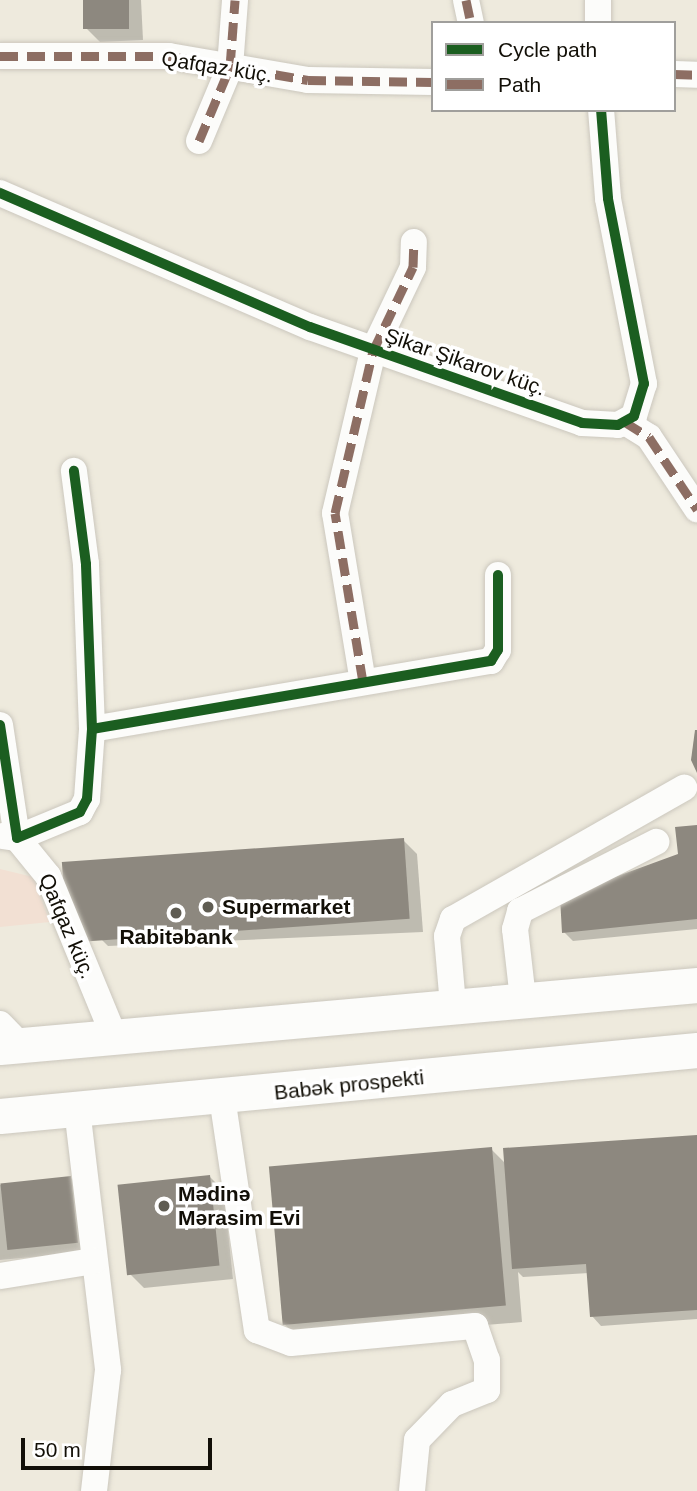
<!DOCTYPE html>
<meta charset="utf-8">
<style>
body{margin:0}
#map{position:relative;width:697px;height:1491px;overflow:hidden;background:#eeeadd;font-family:Arial,sans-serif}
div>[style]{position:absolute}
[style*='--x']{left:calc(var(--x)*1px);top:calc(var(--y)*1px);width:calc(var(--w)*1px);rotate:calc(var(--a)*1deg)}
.green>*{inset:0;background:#f2e0d3}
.shadow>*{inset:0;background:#0003}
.building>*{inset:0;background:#8d887f;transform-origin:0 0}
.roads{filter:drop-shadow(0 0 2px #cbc7bd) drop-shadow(0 0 2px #cbc7bd)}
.minor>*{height:26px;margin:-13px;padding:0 13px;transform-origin:13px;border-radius:13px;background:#fcfcfa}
.major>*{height:35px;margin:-17.5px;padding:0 17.5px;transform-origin:17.5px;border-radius:17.5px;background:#fcfcfa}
.quiet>*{height:9px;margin-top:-4.5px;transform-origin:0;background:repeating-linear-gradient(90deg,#8d6e63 0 18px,transparent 0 27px)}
.cycleway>*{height:10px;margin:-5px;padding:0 5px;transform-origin:5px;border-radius:5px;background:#1b5e20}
.dots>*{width:19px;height:19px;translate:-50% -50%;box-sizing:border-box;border:4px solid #fff;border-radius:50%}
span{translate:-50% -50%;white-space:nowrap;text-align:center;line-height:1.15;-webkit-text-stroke:7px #fff;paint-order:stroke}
.street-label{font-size:21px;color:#120f07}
.poi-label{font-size:21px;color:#120f07;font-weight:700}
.left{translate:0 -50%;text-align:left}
.legend{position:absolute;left:431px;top:21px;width:245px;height:91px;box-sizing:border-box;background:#fff;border:2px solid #a09f9c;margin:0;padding:9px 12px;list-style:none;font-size:21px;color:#120f07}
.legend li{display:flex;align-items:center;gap:14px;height:35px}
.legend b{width:35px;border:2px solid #a09f9c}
.scale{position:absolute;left:21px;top:1438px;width:191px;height:32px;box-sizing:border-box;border:4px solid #120f07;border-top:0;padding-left:9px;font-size:21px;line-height:24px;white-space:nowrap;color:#120f07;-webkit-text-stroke:5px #fff;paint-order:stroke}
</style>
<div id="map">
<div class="green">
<div style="clip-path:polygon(0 869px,33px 877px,50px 922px,0 927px)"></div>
</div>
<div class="shadow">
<div style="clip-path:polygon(84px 0,141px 0,143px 40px,100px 42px,86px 28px)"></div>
<div style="clip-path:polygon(697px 827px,697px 929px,573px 941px,564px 932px,679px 856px)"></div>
<div style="clip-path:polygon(403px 840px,417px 854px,423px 932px,108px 946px,94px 932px)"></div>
<div style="clip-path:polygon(697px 1137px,697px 1319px,601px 1326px,592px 1316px,589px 1273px,523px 1277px,518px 1272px,522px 1322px,301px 1340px,283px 1323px,491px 1149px,506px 1164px)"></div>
<div style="clip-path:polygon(210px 1177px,224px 1191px,233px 1279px,144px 1288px,130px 1274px)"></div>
<div style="clip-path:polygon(71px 1178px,80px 1187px,86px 1252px,0 1260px,0 1185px)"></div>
</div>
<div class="building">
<div style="left:83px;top:0;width:46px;height:29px"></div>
<div style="clip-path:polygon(695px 730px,697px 730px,697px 773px,691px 760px)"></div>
<div style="clip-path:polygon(697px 825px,697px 919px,562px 933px,560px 897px,678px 854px,675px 827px)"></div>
<div style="left:404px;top:838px;width:81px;height:343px;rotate:86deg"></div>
<div style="clip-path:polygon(697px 1135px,697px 1310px,590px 1317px,586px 1264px,512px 1269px,503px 1148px)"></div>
<div style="left:492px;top:1147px;width:159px;height:224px;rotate:85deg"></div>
<div style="left:210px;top:1175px;width:91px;height:93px;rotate:84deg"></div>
<div style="left:71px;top:1176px;width:67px;height:71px;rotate:84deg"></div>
</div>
<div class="roads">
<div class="minor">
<div style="--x:466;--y:0;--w:24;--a:78"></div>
<div style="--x:598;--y:23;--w:23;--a:-90"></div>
<div style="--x:0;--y:56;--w:169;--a:0"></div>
<div style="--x:169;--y:56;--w:141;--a:9.8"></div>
<div style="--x:308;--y:80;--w:125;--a:0.9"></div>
<div style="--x:674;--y:74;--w:23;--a:2"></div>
<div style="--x:199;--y:141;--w:80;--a:-67.3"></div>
<div style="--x:230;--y:67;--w:67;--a:-85.7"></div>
<div style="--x:0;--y:193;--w:338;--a:23.4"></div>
<div style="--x:310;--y:327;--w:288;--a:19.4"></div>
<div style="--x:582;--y:423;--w:36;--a:3"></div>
<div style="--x:618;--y:425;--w:18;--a:-29"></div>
<div style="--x:634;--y:416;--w:34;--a:-73"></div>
<div style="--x:644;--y:384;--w:189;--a:-101"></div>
<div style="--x:608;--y:198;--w:88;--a:-94.5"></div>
<div style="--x:625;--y:422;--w:28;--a:32"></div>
<div style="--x:649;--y:437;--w:87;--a:56.3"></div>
<div style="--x:363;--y:682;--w:171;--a:-99.4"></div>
<div style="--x:335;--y:513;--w:166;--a:-76.8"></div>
<div style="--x:373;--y:351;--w:93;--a:-64.5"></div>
<div style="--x:413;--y:267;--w:25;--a:-88"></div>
<div style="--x:0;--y:725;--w:114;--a:81.4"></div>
<div style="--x:17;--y:838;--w:68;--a:-22.4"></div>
<div style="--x:80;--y:812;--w:15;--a:-62"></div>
<div style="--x:87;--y:799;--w:70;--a:-85.9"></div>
<div style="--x:92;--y:729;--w:165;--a:-92.1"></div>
<div style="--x:86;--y:564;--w:94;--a:-97.4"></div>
<div style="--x:92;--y:729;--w:405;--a:-9.7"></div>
<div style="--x:491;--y:661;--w:13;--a:-58"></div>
<div style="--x:498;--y:650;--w:75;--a:-90"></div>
<div style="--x:2;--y:836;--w:15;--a:8"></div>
<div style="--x:17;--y:838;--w:49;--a:50.8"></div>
<div style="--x:48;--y:876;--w:173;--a:67.6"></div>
<div style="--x:523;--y:999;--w:70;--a:-96.5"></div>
<div style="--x:515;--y:929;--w:19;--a:-74"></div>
<div style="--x:520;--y:911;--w:153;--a:-26.9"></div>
<div style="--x:453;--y:1005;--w:69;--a:-95"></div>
<div style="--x:447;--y:936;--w:18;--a:-71"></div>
<div style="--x:453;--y:919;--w:266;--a:-29.6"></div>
<div style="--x:0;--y:1024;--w:29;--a:46"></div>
<div style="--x:222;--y:1097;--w:236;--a:81.5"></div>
<div style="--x:257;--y:1330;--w:36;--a:21"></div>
<div style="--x:291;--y:1343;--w:185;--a:-5.3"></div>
<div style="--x:475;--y:1326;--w:36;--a:71"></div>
<div style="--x:487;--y:1360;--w:30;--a:90"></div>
<div style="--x:487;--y:1390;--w:38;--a:158"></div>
<div style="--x:452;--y:1404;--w:50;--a:134.2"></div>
<div style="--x:417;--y:1440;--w:51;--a:95.6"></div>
<div style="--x:77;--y:1109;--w:263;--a:83.2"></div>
<div style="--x:108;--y:1370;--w:122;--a:96.6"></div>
<div style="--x:0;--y:1276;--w:95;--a:-9.1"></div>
</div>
<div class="major">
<div style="--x:0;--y:1047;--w:700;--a:-5.08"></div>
<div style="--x:0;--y:1116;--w:700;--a:-5.41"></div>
</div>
</div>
<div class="quiet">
<div style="--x:466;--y:0;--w:24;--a:78"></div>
<div style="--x:0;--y:56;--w:169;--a:0"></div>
<div style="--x:169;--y:56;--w:141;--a:9.8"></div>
<div style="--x:308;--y:80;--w:125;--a:0.9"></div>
<div style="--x:674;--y:74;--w:23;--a:2"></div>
<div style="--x:199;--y:141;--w:80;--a:-67.3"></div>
<div style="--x:230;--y:67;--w:67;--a:-85.7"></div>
<div style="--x:625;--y:422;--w:28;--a:32"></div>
<div style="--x:649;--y:437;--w:87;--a:56.3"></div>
<div style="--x:363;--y:682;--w:171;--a:-99.4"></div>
<div style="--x:335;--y:513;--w:166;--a:-76.8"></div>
<div style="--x:373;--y:351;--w:93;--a:-64.5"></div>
<div style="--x:413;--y:267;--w:25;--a:-88"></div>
</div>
<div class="cycleway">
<div style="--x:0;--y:193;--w:338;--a:23.4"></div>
<div style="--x:310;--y:327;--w:288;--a:19.4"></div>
<div style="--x:582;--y:423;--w:36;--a:3"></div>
<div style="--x:618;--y:425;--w:18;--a:-29"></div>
<div style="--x:634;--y:416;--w:34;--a:-73"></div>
<div style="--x:644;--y:384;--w:189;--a:-101"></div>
<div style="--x:608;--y:198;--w:88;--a:-94.5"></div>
<div style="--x:0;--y:725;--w:114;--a:81.4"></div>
<div style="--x:17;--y:838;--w:68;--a:-22.4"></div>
<div style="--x:80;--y:812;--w:15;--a:-62"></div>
<div style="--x:87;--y:799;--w:70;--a:-85.9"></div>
<div style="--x:92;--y:729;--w:165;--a:-92.1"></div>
<div style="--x:86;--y:564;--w:94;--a:-97.4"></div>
<div style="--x:92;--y:729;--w:405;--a:-9.7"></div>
<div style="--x:491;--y:661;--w:13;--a:-58"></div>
<div style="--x:498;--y:650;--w:75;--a:-90"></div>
</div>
<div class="dots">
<div style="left:208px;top:907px;background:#5f5c52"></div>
<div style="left:176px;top:913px;background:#5f5c52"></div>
<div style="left:164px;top:1206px;background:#5f5c52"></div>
</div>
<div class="street-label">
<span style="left:217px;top:67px;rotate:9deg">Qafqaz küç.</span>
<span style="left:465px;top:362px;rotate:19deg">Şikar Şikarov küç.</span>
<span style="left:67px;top:926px;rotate:67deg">Qafqaz küç.</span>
<span style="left:349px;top:1085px;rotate:-6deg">Babək prospekti</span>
</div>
<div class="poi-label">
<span class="left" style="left:222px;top:907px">Supermarket</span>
<span style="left:176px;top:937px">Rabitəbank</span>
<span class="left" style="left:178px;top:1206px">Mədinə<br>Mərasim Evi</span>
</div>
<ul class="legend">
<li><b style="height:9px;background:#1b5e20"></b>Cycle path</li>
<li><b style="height:9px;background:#8d6e63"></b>Path</li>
</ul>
<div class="scale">50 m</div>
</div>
